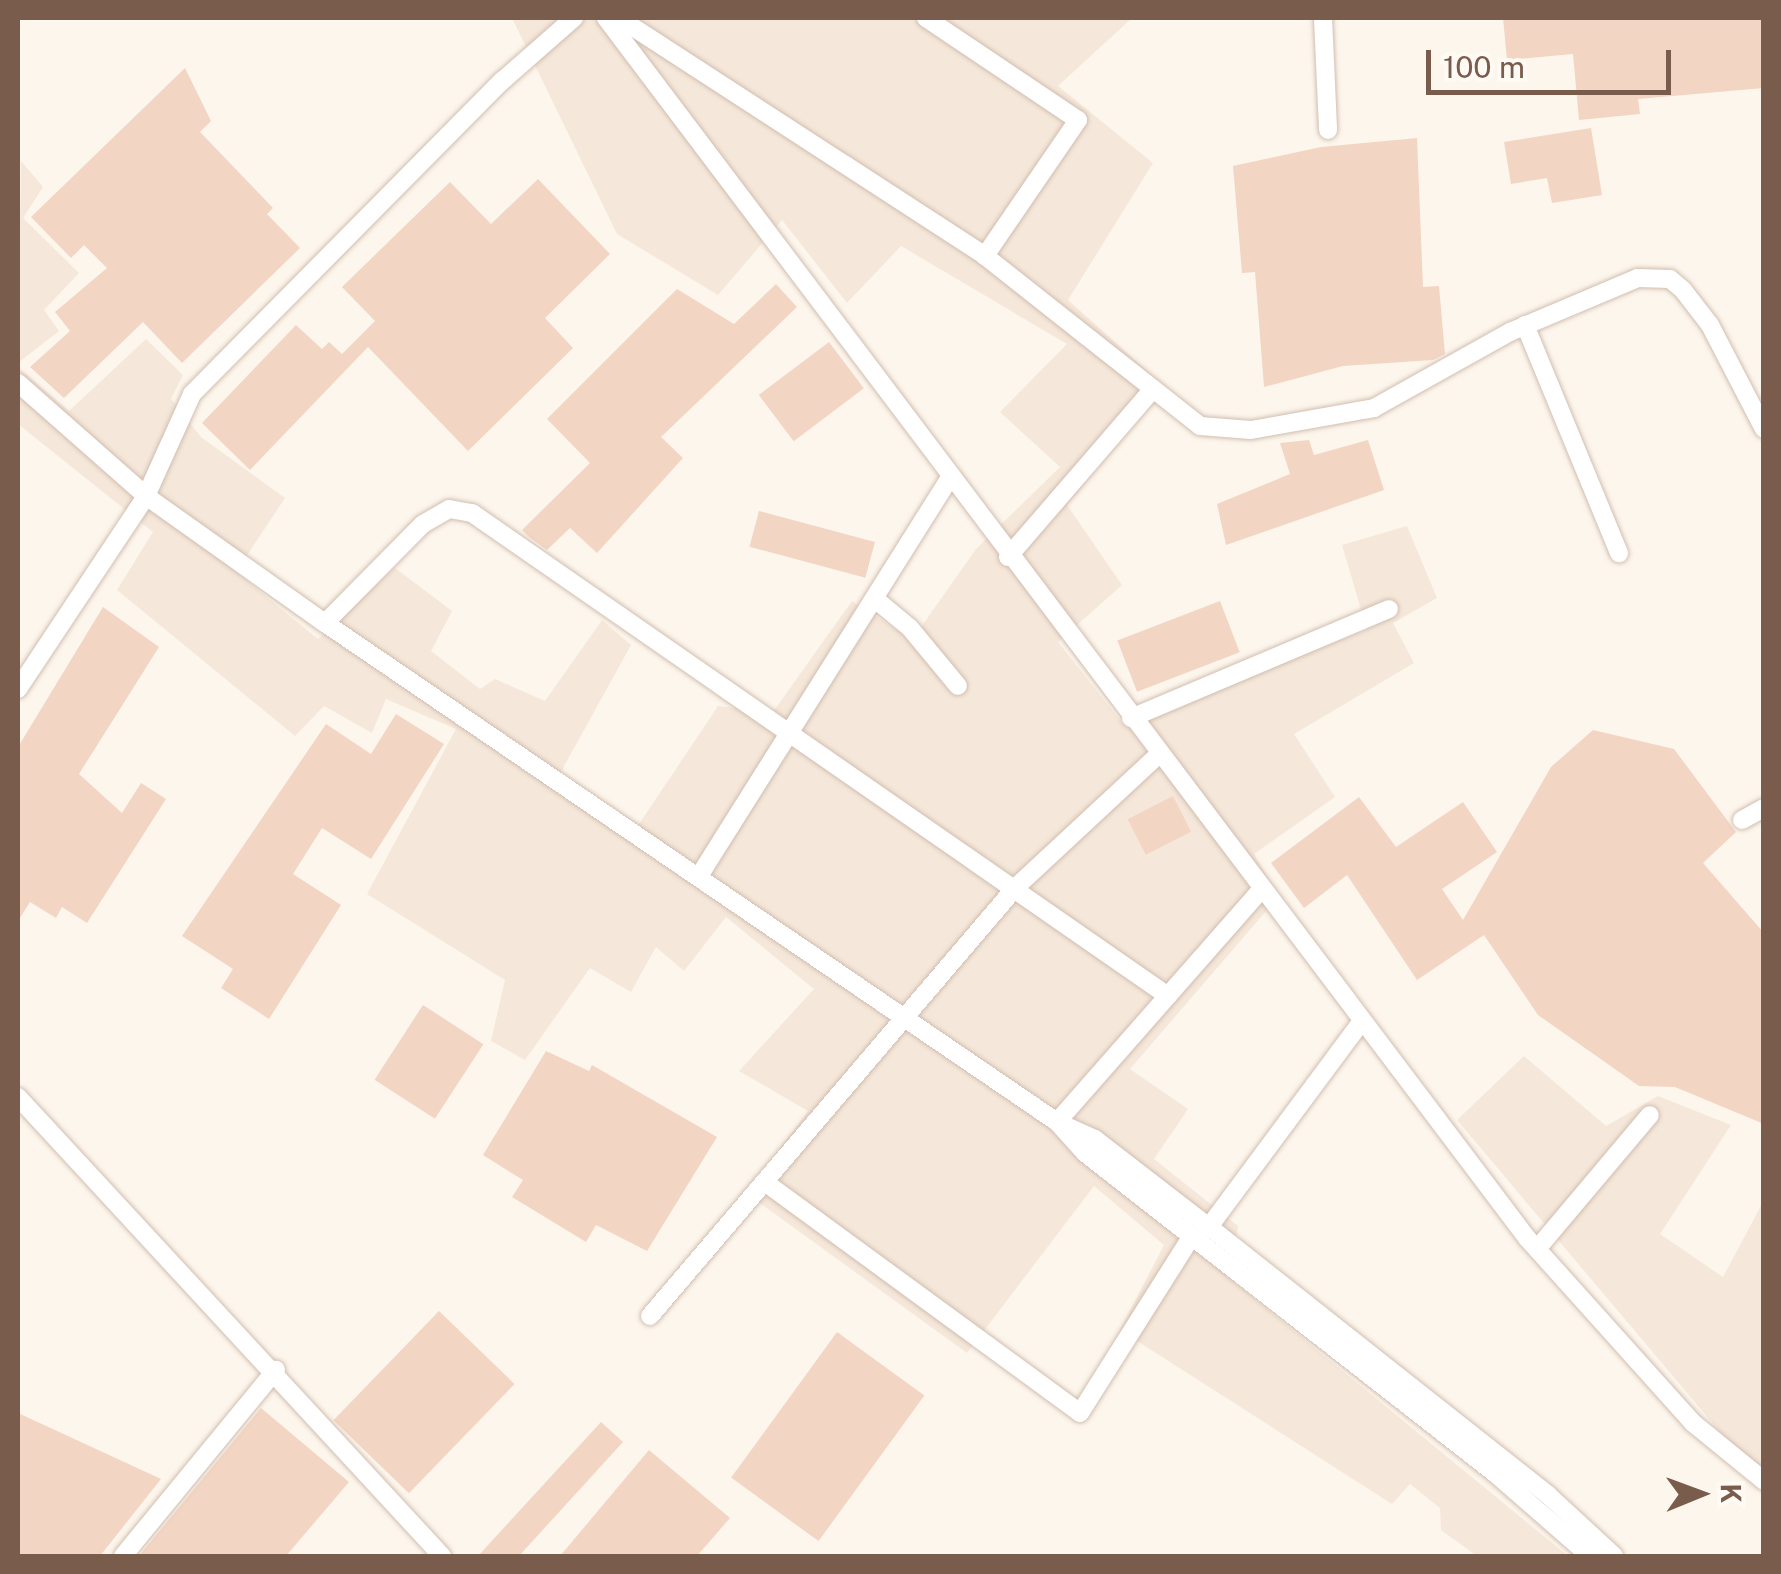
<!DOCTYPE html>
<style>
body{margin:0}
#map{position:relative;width:1781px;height:1574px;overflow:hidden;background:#fdf6ec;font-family:"Public Sans",sans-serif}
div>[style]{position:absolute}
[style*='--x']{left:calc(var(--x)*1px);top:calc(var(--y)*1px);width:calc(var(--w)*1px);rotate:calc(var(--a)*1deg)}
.residential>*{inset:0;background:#f5e8da}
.building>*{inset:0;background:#f3d5c3;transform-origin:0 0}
.roads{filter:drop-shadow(0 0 2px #d1beb0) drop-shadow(0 0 2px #d1beb0)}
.minor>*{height:18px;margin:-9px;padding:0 9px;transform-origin:9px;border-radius:9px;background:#fff}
span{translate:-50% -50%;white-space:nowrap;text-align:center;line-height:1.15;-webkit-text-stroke:8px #fffaf3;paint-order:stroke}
.frame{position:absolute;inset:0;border:20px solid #7a5c4d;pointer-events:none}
.north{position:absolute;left:1651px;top:1444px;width:100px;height:100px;-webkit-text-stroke:8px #fffaf3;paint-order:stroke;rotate:89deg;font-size:28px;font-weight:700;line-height:40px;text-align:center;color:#7a5c4d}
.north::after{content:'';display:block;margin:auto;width:35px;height:45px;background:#7a5c4d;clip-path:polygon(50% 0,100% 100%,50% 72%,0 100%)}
.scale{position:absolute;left:1426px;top:50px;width:245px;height:45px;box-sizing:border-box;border:5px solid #7a5c4d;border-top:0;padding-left:12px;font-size:30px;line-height:35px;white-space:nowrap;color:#7a5c4d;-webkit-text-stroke:8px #fffaf3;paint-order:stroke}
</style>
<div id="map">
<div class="residential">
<div style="clip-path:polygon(512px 18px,1132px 18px,1058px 86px,1153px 163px,1068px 300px,1164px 386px,1067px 505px,1122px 585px,1058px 642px,1123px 724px,1367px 630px,1342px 545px,1407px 526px,1437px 598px,1393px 623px,1414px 663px,1294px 734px,1335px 797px,1254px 854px,1279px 896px,1130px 1069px,1188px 1109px,1154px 1159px,1238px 1226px,1229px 1278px,1568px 1556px,1477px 1556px,1441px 1530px,1440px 1508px,1410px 1484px,1392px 1504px,1120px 1330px,1164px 1245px,1094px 1186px,967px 1353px,746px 1193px,808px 1111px,739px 1071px,814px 989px,726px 917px,684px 971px,656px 947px,631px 992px,590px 968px,525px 1060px,491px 1041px,505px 980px,367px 894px,456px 729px,386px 699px,372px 733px,324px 706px,295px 736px,117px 590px,153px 532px,18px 424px,18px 367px,69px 411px,146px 339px,183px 375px,171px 399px,201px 437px,285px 498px,236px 572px,318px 639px,395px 568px,452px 611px,431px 651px,480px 689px,495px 679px,545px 701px,602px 620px,631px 645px,552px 788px,631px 836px,718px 706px,773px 712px,852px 601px,912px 640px,976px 549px,1060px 467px,1000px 412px,1067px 344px,901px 246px,847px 303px,782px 220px,718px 295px,617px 234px)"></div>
<div style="clip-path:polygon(21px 161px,43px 187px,23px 218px,79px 273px,44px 310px,59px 331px,18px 363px)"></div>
<div style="clip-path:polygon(1524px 1056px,1606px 1126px,1658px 1096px,1731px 1125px,1660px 1234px,1723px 1277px,1763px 1202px,1763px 1483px,1457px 1120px)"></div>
</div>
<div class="building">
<div style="clip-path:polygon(1503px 18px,1764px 18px,1764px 88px,1638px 99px,1640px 114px,1579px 120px,1573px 54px,1507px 60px)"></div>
<div style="clip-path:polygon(185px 68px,211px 121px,200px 132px,273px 208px,267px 214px,300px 248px,182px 363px,143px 322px,64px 398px,30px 367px,70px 331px,55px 312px,107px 268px,84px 245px,71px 258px,31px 217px)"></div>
<div style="clip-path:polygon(1591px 128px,1602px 195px,1552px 203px,1547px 178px,1511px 184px,1504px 142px)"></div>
<div style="clip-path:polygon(1417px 138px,1423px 287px,1439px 286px,1445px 354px,1433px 360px,1343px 366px,1264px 387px,1255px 272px,1242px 273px,1233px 166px,1321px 147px)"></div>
<div style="clip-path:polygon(538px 179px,610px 254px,545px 318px,573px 348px,468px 451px,368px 347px,250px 470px,202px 423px,296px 325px,322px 349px,329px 342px,342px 354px,375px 321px,342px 287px,450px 182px,491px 224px)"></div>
<div style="clip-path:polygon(776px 284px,797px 307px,661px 437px,683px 458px,597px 553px,570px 528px,547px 550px,529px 537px,522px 530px,590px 463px,547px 419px,677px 289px,734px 324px)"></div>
<div style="left:829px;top:342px;width:58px;height:88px;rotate:53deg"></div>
<div style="clip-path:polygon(1309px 440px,1314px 455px,1368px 440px,1384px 490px,1226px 545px,1217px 504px,1290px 474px,1280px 443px)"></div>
<div style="left:759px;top:511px;width:120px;height:37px;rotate:15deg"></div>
<div style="left:1220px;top:601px;width:55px;height:110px;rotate:69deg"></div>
<div style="clip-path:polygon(103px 607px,159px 647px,79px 774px,122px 813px,141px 783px,166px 799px,87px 923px,62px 907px,56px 918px,30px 902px,18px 921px,18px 747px)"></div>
<div style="clip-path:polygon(396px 714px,444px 744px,371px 859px,322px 828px,293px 874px,341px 905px,269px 1019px,221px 988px,233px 969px,182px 936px,326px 724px,371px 754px)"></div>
<div style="clip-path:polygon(1593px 730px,1674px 749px,1736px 832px,1703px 863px,1764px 933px,1764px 1124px,1675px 1087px,1639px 1086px,1538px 1015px,1484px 935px,1417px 980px,1347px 875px,1304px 908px,1271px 863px,1359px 797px,1396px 847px,1463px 802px,1497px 852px,1442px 889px,1463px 920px,1551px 767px)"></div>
<div style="left:1173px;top:796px;width:40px;height:51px;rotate:63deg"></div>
<div style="left:423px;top:1005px;width:72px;height:89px;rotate:33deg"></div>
<div style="clip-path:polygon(546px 1051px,589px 1071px,592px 1065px,717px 1137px,647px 1251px,596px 1225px,586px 1242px,512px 1197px,523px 1180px,483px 1155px)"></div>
<div style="left:439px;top:1311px;width:105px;height:152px;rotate:44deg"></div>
<div style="left:837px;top:1332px;width:108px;height:180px;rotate:36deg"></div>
<div style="clip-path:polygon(261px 1408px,349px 1482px,286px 1556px,139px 1556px)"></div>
<div style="clip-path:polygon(18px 1413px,161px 1479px,100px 1556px,18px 1556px)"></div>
<div style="clip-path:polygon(601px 1422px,623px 1442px,519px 1556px,478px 1556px)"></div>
<div style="clip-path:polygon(649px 1450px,730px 1518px,697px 1556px,560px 1556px)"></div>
</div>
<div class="roads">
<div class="minor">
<div style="--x:606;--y:18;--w:1529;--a:52.95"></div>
<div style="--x:1527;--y:1238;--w:249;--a:48.1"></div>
<div style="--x:1693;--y:1423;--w:92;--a:39.2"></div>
<div style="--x:619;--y:18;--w:437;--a:33"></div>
<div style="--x:985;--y:256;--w:274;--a:38.3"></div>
<div style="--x:1200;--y:426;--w:51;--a:4.5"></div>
<div style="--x:1251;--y:430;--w:125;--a:-10.1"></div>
<div style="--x:1374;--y:408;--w:156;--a:-29.2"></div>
<div style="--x:1510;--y:332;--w:139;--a:-22.9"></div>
<div style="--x:1638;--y:278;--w:32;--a:2"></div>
<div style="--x:1670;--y:279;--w:17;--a:40"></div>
<div style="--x:1683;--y:290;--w:44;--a:52.4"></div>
<div style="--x:1710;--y:325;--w:117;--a:62.6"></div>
<div style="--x:926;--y:18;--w:183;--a:33.9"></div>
<div style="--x:1078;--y:120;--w:165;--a:124.4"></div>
<div style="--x:1323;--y:18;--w:112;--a:87.4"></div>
<div style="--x:1525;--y:325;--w:247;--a:67.6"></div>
<div style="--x:18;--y:383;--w:171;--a:41.4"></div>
<div style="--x:146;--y:496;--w:219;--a:35.4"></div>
<div style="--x:325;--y:623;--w:886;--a:34.28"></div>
<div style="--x:1057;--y:1122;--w:310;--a:-48.7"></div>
<div style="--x:1008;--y:557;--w:222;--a:-49.2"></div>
<div style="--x:875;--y:599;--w:45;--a:39.6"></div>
<div style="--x:910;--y:628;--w:75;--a:50.4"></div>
<div style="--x:325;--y:623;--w:139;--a:-45.3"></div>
<div style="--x:423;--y:524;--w:30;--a:-30"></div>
<div style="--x:449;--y:509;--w:23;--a:10"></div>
<div style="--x:472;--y:513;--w:847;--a:34.76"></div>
<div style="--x:18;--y:689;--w:232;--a:-56.4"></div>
<div style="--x:146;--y:496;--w:112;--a:-65.7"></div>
<div style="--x:192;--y:394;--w:441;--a:-45.3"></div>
<div style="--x:502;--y:81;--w:96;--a:-41.2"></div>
<div style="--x:1131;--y:718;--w:280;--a:-22.9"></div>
<div style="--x:1742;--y:820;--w:25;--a:-29"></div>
<div style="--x:701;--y:873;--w:467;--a:-57.8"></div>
<div style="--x:18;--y:1097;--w:625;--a:47.27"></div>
<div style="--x:766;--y:1183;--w:389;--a:36.2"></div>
<div style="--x:1080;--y:1413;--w:209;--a:-57.7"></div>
<div style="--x:1209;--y:1227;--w:257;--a:-53.4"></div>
<div style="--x:1537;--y:1249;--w:175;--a:-49.9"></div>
<div style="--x:650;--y:1316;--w:563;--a:-49.54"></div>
<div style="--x:1015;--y:888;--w:197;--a:-42.9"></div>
<div style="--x:123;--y:1556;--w:241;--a:-50.6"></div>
<div style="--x:1590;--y:1556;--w:125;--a:-138.9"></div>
<div style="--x:1496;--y:1474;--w:521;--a:-142.01"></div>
<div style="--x:1085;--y:1153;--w:42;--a:-132.1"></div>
<div style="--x:1057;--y:1122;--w:42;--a:24.1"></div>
<div style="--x:1095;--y:1139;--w:144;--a:37.7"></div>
<div style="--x:1209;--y:1227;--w:432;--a:38.3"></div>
<div style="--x:1548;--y:1495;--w:90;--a:42.7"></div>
</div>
</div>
<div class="frame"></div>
<div class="north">K</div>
<div class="scale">100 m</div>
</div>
